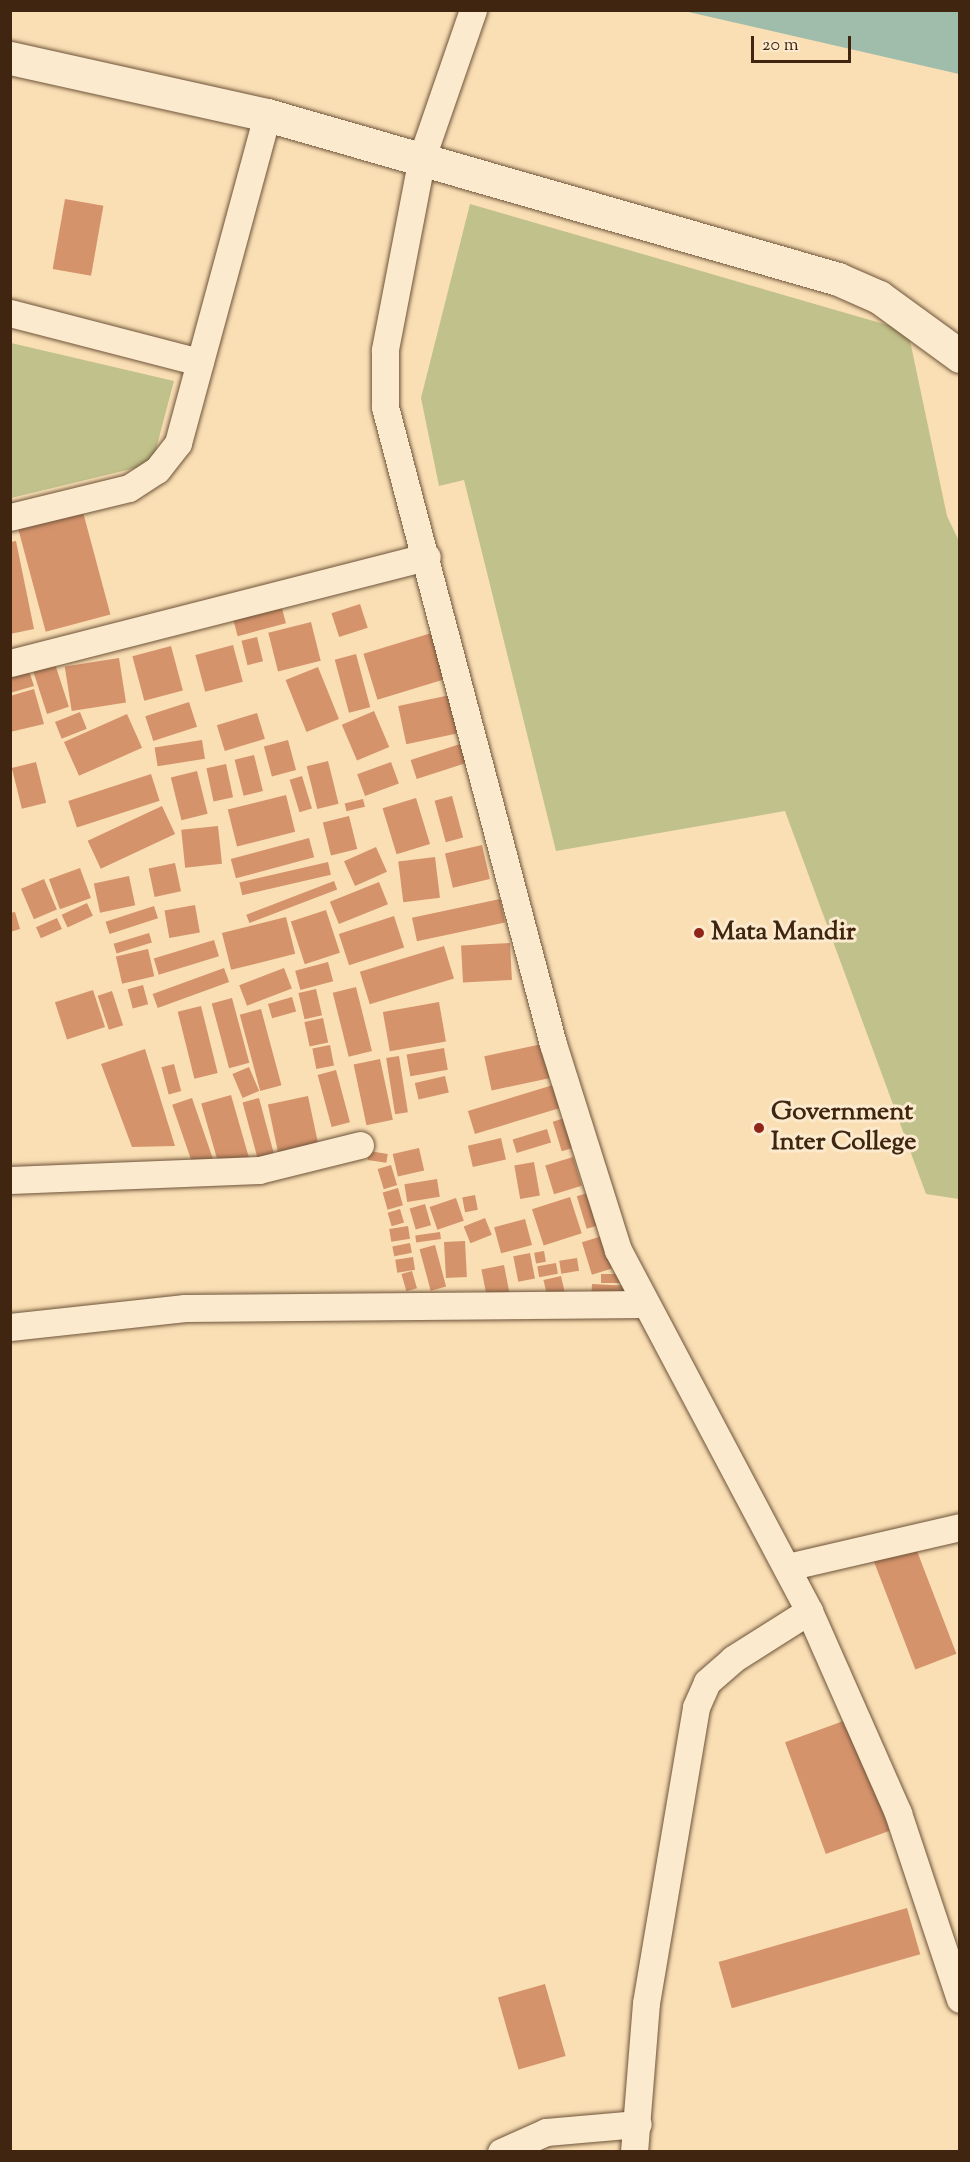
<!DOCTYPE html>
<style>
body{margin:0}
#map{position:relative;width:970px;height:2162px;overflow:hidden;background:#fadfb5;font-family:"Sorts Mill Goudy",serif}
div>[style]{position:absolute}
[style*='--x']{left:calc(var(--x)*1px);top:calc(var(--y)*1px);width:calc(var(--w)*1px);rotate:calc(var(--a)*1deg)}
.green>*{inset:0;background:#c1c18b}
.water>*{inset:0;background:#9fbdaa}
.building>*{inset:0;background:#d5936c;transform-origin:0 0}
.roads{filter:drop-shadow(0 0 2px #6e5439) drop-shadow(0 0 2px #6e5439)}
.street>*{height:27px;margin:-13.5px;padding:0 13.5px;transform-origin:13.5px;border-radius:13.5px;background:#fceacf}
.secondary>*{height:33px;margin:-16.5px;padding:0 16.5px;transform-origin:16.5px;border-radius:16.5px;background:#fceacf}
.dots>*{width:16px;height:16px;translate:-50% -50%;box-sizing:border-box;border:3px solid #fceacf;border-radius:50%}
span{translate:-50% -50%;white-space:nowrap;text-align:center;line-height:1.15;-webkit-text-stroke:6px #fceacf;paint-order:stroke}
.poi-label{font-size:26px;color:#402610;font-weight:700}
.left{translate:0 -50%;text-align:left}
.frame{position:absolute;inset:0;border:12px solid #402610;pointer-events:none}
.scale{position:absolute;left:751px;top:36px;width:100px;height:27px;box-sizing:border-box;border:3px solid #402610;border-top:0;padding-left:8px;font-size:18px;line-height:21px;white-space:nowrap;color:#402610;-webkit-text-stroke:4px #fceacf;paint-order:stroke}
</style>
<div id="map">
<div class="green">
<div style="clip-path:polygon(470px 204px,908px 331px,947px 516px,959px 541px,959px 1199px,926px 1194px,785px 811px,556px 851px,464px 480px,439px 486px,421px 398px)"></div>
<div style="clip-path:polygon(11px 343px,174px 381px,152px 464px,11px 498px)"></div>
</div>
<div class="water">
<div style="clip-path:polygon(684px 11px,959px 11px,959px 74px)"></div>
</div>
<div class="building">
<div style="left:65px;top:199px;width:39px;height:71px;rotate:10deg"></div>
<div style="left:83px;top:512px;width:106px;height:67px;rotate:75deg"></div>
<div style="clip-path:polygon(16px 541px,34px 629px,10px 634px,10px 542px)"></div>
<div style="left:280px;top:601px;width:23px;height:50px;rotate:75deg"></div>
<div style="left:360px;top:604px;width:25px;height:30px;rotate:72deg"></div>
<div style="left:311px;top:622px;width:40px;height:44px;rotate:76deg"></div>
<div style="left:438px;top:631px;width:48px;height:78px;rotate:73deg"></div>
<div style="left:257px;top:637px;width:25px;height:16px;rotate:76deg"></div>
<div style="left:233px;top:645px;width:38px;height:39px;rotate:75deg"></div>
<div style="left:171px;top:646px;width:46px;height:40px;rotate:75deg"></div>
<div style="left:356px;top:654px;width:55px;height:22px;rotate:75deg"></div>
<div style="left:119px;top:658px;width:45px;height:55px;rotate:81deg"></div>
<div style="left:55px;top:664px;width:45px;height:23px;rotate:72deg"></div>
<div style="left:318px;top:667px;width:56px;height:35px;rotate:68deg"></div>
<div style="clip-path:polygon(28px 668px,34px 686px,10px 693px,10px 674px)"></div>
<div style="clip-path:polygon(34px 689px,44px 724px,10px 732px,10px 696px)"></div>
<div style="left:450px;top:695px;width:39px;height:53px;rotate:78deg"></div>
<div style="left:189px;top:702px;width:26px;height:46px;rotate:72deg"></div>
<div style="left:374px;top:711px;width:39px;height:35px;rotate:67deg"></div>
<div style="left:80px;top:712px;width:18px;height:27px;rotate:68deg"></div>
<div style="left:257px;top:713px;width:27px;height:42px;rotate:73deg"></div>
<div style="left:127px;top:714px;width:37px;height:69px;rotate:66deg"></div>
<div style="left:202px;top:740px;width:19px;height:48px;rotate:81deg"></div>
<div style="left:288px;top:740px;width:31px;height:25px;rotate:75deg"></div>
<div style="left:460px;top:744px;width:20px;height:52px;rotate:72deg"></div>
<div style="left:254px;top:755px;width:37px;height:20px;rotate:76deg"></div>
<div style="left:328px;top:761px;width:44px;height:22px;rotate:76deg"></div>
<div style="left:36px;top:762px;width:42px;height:25px;rotate:76deg"></div>
<div style="left:391px;top:762px;width:23px;height:36px;rotate:70deg"></div>
<div style="left:226px;top:764px;width:34px;height:20px;rotate:78deg"></div>
<div style="left:197px;top:771px;width:44px;height:27px;rotate:76deg"></div>
<div style="left:151px;top:774px;width:28px;height:87px;rotate:72deg"></div>
<div style="left:302px;top:776px;width:34px;height:13px;rotate:73deg"></div>
<div style="left:286px;top:795px;width:38px;height:60px;rotate:76deg"></div>
<div style="left:452px;top:796px;width:43px;height:18px;rotate:75deg"></div>
<div style="left:416px;top:798px;width:48px;height:35px;rotate:73deg"></div>
<div style="left:363px;top:799px;width:8px;height:19px;rotate:76deg"></div>
<div style="left:162px;top:806px;width:31px;height:82px;rotate:65deg"></div>
<div style="left:349px;top:816px;width:34px;height:27px;rotate:76deg"></div>
<div style="left:218px;top:826px;width:38px;height:37px;rotate:84deg"></div>
<div style="left:309px;top:838px;width:20px;height:81px;rotate:75deg"></div>
<div style="left:482px;top:845px;width:35px;height:38px;rotate:77deg"></div>
<div style="left:376px;top:847px;width:27px;height:35px;rotate:66deg"></div>
<div style="left:435px;top:857px;width:41px;height:37px;rotate:83deg"></div>
<div style="left:328px;top:862px;width:13px;height:91px;rotate:77deg"></div>
<div style="left:175px;top:863px;width:29px;height:27px;rotate:78deg"></div>
<div style="left:80px;top:868px;width:32px;height:33px;rotate:70deg"></div>
<div style="left:129px;top:876px;width:30px;height:36px;rotate:78deg"></div>
<div style="left:44px;top:879px;width:33px;height:25px;rotate:67deg"></div>
<div style="left:334px;top:881px;width:9px;height:94px;rotate:69deg"></div>
<div style="left:379px;top:882px;width:24px;height:53px;rotate:68deg"></div>
<div style="left:500px;top:899px;width:24px;height:90px;rotate:78deg"></div>
<div style="left:87px;top:903px;width:14px;height:28px;rotate:65deg"></div>
<div style="left:195px;top:905px;width:28px;height:31px;rotate:80deg"></div>
<div style="left:154px;top:906px;width:13px;height:51px;rotate:72deg"></div>
<div style="left:326px;top:910px;width:45px;height:37px;rotate:72deg"></div>
<div style="clip-path:polygon(15px 912px,20px 929px,10px 932px,10px 913px)"></div>
<div style="left:394px;top:916px;width:33px;height:58px;rotate:72deg"></div>
<div style="left:286px;top:917px;width:38px;height:66px;rotate:76deg"></div>
<div style="left:57px;top:918px;width:12px;height:23px;rotate:66deg"></div>
<div style="left:149px;top:933px;width:10px;height:37px;rotate:73deg"></div>
<div style="left:214px;top:940px;width:17px;height:63px;rotate:73deg"></div>
<div style="left:510px;top:943px;width:37px;height:49px;rotate:87deg"></div>
<div style="left:444px;top:946px;width:34px;height:88px;rotate:73deg"></div>
<div style="left:148px;top:949px;width:28px;height:33px;rotate:77deg"></div>
<div style="left:328px;top:962px;width:20px;height:34px;rotate:75deg"></div>
<div style="left:224px;top:968px;width:15px;height:76px;rotate:70deg"></div>
<div style="left:284px;top:968px;width:22px;height:48px;rotate:69deg"></div>
<div style="left:143px;top:985px;width:20px;height:16px;rotate:75deg"></div>
<div style="left:356px;top:987px;width:66px;height:24px;rotate:76deg"></div>
<div style="left:316px;top:989px;width:27px;height:18px;rotate:77deg"></div>
<div style="left:93px;top:990px;width:39px;height:40px;rotate:72deg"></div>
<div style="left:112px;top:991px;width:36px;height:15px;rotate:72deg"></div>
<div style="left:292px;top:997px;width:15px;height:25px;rotate:74deg"></div>
<div style="left:232px;top:998px;width:67px;height:21px;rotate:75deg"></div>
<div style="left:439px;top:1002px;width:40px;height:57px;rotate:80deg"></div>
<div style="left:201px;top:1006px;width:69px;height:24px;rotate:76deg"></div>
<div style="left:261px;top:1009px;width:79px;height:22px;rotate:75deg"></div>
<div style="left:323px;top:1018px;width:25px;height:19px;rotate:78deg"></div>
<div style="left:542px;top:1044px;width:35px;height:59px;rotate:78deg"></div>
<div style="left:330px;top:1045px;width:21px;height:18px;rotate:79deg"></div>
<div style="left:444px;top:1048px;width:22px;height:38px;rotate:80deg"></div>
<div style="clip-path:polygon(145px 1049px,175px 1146px,132px 1147px,101px 1064px)"></div>
<div style="left:399px;top:1056px;width:57px;height:13px;rotate:81deg"></div>
<div style="left:380px;top:1059px;width:62px;height:27px;rotate:78deg"></div>
<div style="left:174px;top:1064px;width:28px;height:13px;rotate:75deg"></div>
<div style="left:249px;top:1067px;width:26px;height:18px;rotate:67deg"></div>
<div style="left:336px;top:1070px;width:54px;height:19px;rotate:75deg"></div>
<div style="left:445px;top:1076px;width:17px;height:31px;rotate:77deg"></div>
<div style="left:553px;top:1085px;width:24px;height:89px;rotate:73deg"></div>
<div style="left:231px;top:1095px;width:66px;height:31px;rotate:74deg"></div>
<div style="left:308px;top:1096px;width:56px;height:41px;rotate:78deg"></div>
<div style="left:192px;top:1098px;width:64px;height:21px;rotate:71deg"></div>
<div style="left:259px;top:1098px;width:60px;height:17px;rotate:75deg"></div>
<div style="left:568px;top:1117px;width:31px;height:16px;rotate:73deg"></div>
<div style="left:547px;top:1129px;width:14px;height:36px;rotate:73deg"></div>
<div style="left:501px;top:1138px;width:22px;height:34px;rotate:77deg"></div>
<div style="left:419px;top:1148px;width:23px;height:27px;rotate:77deg"></div>
<div style="left:369px;top:1151px;width:19px;height:9px;rotate:9deg"></div>
<div style="left:573px;top:1157px;width:30px;height:29px;rotate:73deg"></div>
<div style="left:534px;top:1162px;width:34px;height:20px;rotate:80deg"></div>
<div style="left:391px;top:1165px;width:21px;height:14px;rotate:73deg"></div>
<div style="left:437px;top:1179px;width:18px;height:33px;rotate:81deg"></div>
<div style="left:398px;top:1188px;width:18px;height:16px;rotate:74deg"></div>
<div style="left:594px;top:1191px;width:34px;height:18px;rotate:73deg"></div>
<div style="left:475px;top:1195px;width:15px;height:13px;rotate:79deg"></div>
<div style="left:570px;top:1197px;width:38px;height:40px;rotate:72deg"></div>
<div style="left:456px;top:1198px;width:24px;height:28px;rotate:71deg"></div>
<div style="left:425px;top:1204px;width:22px;height:16px;rotate:74deg"></div>
<div style="left:400px;top:1209px;width:14px;height:13px;rotate:73deg"></div>
<div style="left:485px;top:1218px;width:18px;height:23px;rotate:68deg"></div>
<div style="left:525px;top:1219px;width:27px;height:32px;rotate:75deg"></div>
<div style="left:408px;top:1226px;width:13px;height:19px;rotate:81deg"></div>
<div style="left:440px;top:1232px;width:7px;height:25px;rotate:82deg"></div>
<div style="left:602px;top:1236px;width:34px;height:21px;rotate:73deg"></div>
<div style="left:465px;top:1241px;width:36px;height:21px;rotate:87deg"></div>
<div style="left:410px;top:1243px;width:10px;height:18px;rotate:79deg"></div>
<div style="left:435px;top:1245px;width:43px;height:16px;rotate:75deg"></div>
<div style="left:544px;top:1251px;width:11px;height:10px;rotate:80deg"></div>
<div style="left:530px;top:1253px;width:26px;height:17px;rotate:79deg"></div>
<div style="left:413px;top:1257px;width:13px;height:18px;rotate:81deg"></div>
<div style="left:577px;top:1258px;width:13px;height:18px;rotate:81deg"></div>
<div style="left:556px;top:1263px;width:11px;height:19px;rotate:80deg"></div>
<div style="left:504px;top:1265px;width:32px;height:23px;rotate:79deg"></div>
<div style="left:412px;top:1271px;width:18px;height:11px;rotate:74deg"></div>
<div style="left:601px;top:1274px;width:23px;height:9px"></div>
<div style="left:561px;top:1276px;width:17px;height:18px;rotate:77deg"></div>
<div style="left:592px;top:1284px;width:39px;height:15px;rotate:3deg"></div>
<div style="left:912px;top:1538px;width:124px;height:44px;rotate:69deg"></div>
<div style="left:849px;top:1719px;width:119px;height:68px;rotate:70deg"></div>
<div style="left:907px;top:1908px;width:48px;height:196px;rotate:74deg"></div>
<div style="left:545px;top:1984px;width:75px;height:49px;rotate:74deg"></div>
</div>
<div class="roads">
<div class="street">
<div style="--x:473;--y:10;--w:156;--a:109.1"></div>
<div style="--x:422;--y:157;--w:197;--a:100.9"></div>
<div style="--x:385;--y:350;--w:57;--a:90"></div>
<div style="--x:385;--y:407;--w:659;--a:75.23"></div>
<div style="--x:553;--y:1044;--w:216;--a:72.5"></div>
<div style="--x:618;--y:1250;--w:408;--a:62.1"></div>
<div style="--x:809;--y:1611;--w:221;--a:66.2"></div>
<div style="--x:898;--y:1813;--w:196;--a:71.6"></div>
<div style="--x:10;--y:313;--w:196;--a:14.5"></div>
<div style="--x:10;--y:517;--w:122;--a:-13.7"></div>
<div style="--x:129;--y:488;--w:33;--a:-33"></div>
<div style="--x:157;--y:470;--w:34;--a:-52"></div>
<div style="--x:178;--y:443;--w:340;--a:-74.8"></div>
<div style="--x:10;--y:663;--w:430;--a:-14.3"></div>
<div style="--x:10;--y:1180;--w:249;--a:-2.3"></div>
<div style="--x:259;--y:1170;--w:104;--a:-13.9"></div>
<div style="--x:10;--y:1327;--w:176;--a:-6.2"></div>
<div style="--x:185;--y:1308;--w:458;--a:-0.5"></div>
<div style="--x:787;--y:1567;--w:178;--a:-13"></div>
<div style="--x:501;--y:2152;--w:49;--a:-24"></div>
<div style="--x:546;--y:2132;--w:92;--a:-5"></div>
<div style="--x:634;--y:2152;--w:149;--a:-85.4"></div>
<div style="--x:646;--y:2003;--w:300;--a:-80.4"></div>
<div style="--x:696;--y:1707;--w:27;--a:-66"></div>
<div style="--x:707;--y:1682;--w:35;--a:-41"></div>
<div style="--x:733;--y:1659;--w:90;--a:-32.3"></div>
</div>
<div class="secondary">
<div style="--x:10;--y:58;--w:263;--a:12.5"></div>
<div style="--x:267;--y:115;--w:594;--a:16.02"></div>
<div style="--x:838;--y:279;--w:45;--a:23.7"></div>
<div style="--x:879;--y:297;--w:100;--a:36.1"></div>
</div>
</div>
<div class="dots">
<div style="left:699px;top:933px;background:#8f2418"></div>
<div style="left:759px;top:1128px;background:#8f2418"></div>
</div>
<div class="poi-label">
<span class="left" style="left:711px;top:933px">Mata Mandir</span>
<span class="left" style="left:771px;top:1128px">Government<br>Inter College</span>
</div>
<div class="frame"></div>
<div class="scale">20 m</div>
</div>
